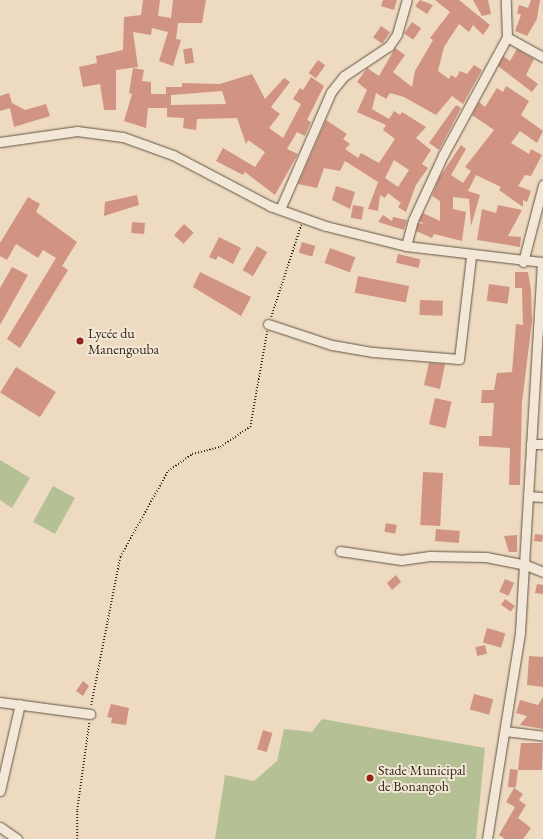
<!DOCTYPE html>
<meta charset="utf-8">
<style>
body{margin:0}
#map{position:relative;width:543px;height:839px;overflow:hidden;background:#eddac1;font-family:"EB Garamond",serif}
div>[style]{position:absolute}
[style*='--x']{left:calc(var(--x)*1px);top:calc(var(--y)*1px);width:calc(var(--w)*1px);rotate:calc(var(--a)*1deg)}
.green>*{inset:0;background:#b5c095;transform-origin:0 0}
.building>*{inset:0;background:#d19482;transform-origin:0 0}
.path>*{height:1.5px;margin-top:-0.75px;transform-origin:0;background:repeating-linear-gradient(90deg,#332616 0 1px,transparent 0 3px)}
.roads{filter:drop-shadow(0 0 1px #625341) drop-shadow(0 0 1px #625341)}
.minor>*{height:9px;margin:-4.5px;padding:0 4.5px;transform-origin:4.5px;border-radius:4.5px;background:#f3e7d7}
.dots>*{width:11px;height:11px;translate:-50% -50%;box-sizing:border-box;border:2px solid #f3e7d7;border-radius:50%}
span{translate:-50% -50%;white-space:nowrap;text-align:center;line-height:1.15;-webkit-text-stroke:4px #f3e7d7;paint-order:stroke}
.poi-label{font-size:14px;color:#332616}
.left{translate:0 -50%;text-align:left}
</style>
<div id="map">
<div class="green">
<div style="clip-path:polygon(0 460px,30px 478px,12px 508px,0 500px)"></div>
<div style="left:53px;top:486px;width:25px;height:41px;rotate:29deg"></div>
<div style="clip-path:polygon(322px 719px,485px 748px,476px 839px,215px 839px,225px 775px,254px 781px,277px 761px,284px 729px,312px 732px)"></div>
</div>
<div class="building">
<div style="clip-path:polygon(143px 0,160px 0,158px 16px,171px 18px,173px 0,206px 0,202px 23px,178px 23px,176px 39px,181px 40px,173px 66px,159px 61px,168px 32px,152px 28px,151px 35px,133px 32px,138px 67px,116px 70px,116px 110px,104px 110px,100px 84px,83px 87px,79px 67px,97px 63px,96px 56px,123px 50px,124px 17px,141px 15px)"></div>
<div style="clip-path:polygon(383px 0,397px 0,394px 10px,381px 6px)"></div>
<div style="clip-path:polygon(420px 0,433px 5px,427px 14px,415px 6px)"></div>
<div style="clip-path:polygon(evenodd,435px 0,459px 0,490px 25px,483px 35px,473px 25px,469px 32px,459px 24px,444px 47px,438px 71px,449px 79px,451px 75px,456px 78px,460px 71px,467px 74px,474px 65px,482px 70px,463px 104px,452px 96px,436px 115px,404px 97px,390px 93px,386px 99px,376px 93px,372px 109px,389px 119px,394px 111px,400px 115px,402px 112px,426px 127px,416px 138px,431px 150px,422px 164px,428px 168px,416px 185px,406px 212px,398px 207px,401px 203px,388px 193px,385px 198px,380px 195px,378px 211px,368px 209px,378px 182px,345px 161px,340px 171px,324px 168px,317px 188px,298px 184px,326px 120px,347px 134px,343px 139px,350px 144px,345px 149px,358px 158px,361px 153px,379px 163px,395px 139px,383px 130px,386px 125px,357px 112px,367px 90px,357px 82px,367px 68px,379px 76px,395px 48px,405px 55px,393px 72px,412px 87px,415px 71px,433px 40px,430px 38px,450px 12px,435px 0,394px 160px,409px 170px,398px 187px,385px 178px,394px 160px)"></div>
<div style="clip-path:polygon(473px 0,488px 0,491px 14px,482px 16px)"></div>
<div style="clip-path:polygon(531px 0,540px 0,537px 19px,527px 36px,515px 31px,521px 15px,517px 13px,519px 5px,528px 8px)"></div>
<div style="left:412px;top:22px;width:11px;height:14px;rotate:34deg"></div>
<div style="left:381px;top:26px;width:11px;height:14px;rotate:34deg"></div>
<div style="left:192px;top:48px;width:15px;height:9px;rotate:82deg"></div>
<div style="clip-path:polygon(517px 49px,534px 59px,526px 75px,538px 84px,532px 92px,498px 66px,503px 56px,510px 61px)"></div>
<div style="left:318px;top:60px;width:9px;height:16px;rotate:36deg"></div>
<div style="clip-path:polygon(evenodd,133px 68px,144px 70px,142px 81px,151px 82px,151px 94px,166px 94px,166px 87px,182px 87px,182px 83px,220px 84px,252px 74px,265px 99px,284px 78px,290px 82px,271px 107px,280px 114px,269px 128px,283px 138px,301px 104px,293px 99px,300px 88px,303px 90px,311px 77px,324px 86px,307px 120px,311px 122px,305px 136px,297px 132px,287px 149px,298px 154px,275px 195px,245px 172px,243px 175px,216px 161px,223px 148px,255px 167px,265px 152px,248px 140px,246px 144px,237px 118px,197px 119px,196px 130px,183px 128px,184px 118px,167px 117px,167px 108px,148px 108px,146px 128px,124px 121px,132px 94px,129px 93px,133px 68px,222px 91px,226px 104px,171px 105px,171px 95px,222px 91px)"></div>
<div style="clip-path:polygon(506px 86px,529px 101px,521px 115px,543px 131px,537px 143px,520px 131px,511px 143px,529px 154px,531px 149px,542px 155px,531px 176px,525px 175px,518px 186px,531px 191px,527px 202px,523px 200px,523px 207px,499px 190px,501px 187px,476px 175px,468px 191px,480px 195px,471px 226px,469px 199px,453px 197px,453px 209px,466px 212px,462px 241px,434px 234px,432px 238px,416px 231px,418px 223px,424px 224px,419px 221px,423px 213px,440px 221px,440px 201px,432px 196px,439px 178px,461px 145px,466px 149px,451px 175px,463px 183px,471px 171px,465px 167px,494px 130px,472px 115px,479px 102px,485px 107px,497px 88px,503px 92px)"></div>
<div style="clip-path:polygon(9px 93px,12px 103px,25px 110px,46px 104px,50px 116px,14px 127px,10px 108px,0 111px,0 96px)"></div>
<div style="clip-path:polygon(456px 105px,461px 108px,439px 150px,429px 143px)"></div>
<div style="clip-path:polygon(336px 186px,355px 192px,350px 209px,332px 200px)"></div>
<div style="clip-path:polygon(137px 195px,139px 205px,104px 216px,105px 202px)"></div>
<div style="clip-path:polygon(28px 197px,40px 204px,36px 212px,77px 242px,62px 266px,68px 270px,20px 348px,7px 339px,56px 258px,43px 250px,38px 258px,16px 244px,7px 260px,0 256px,0 243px)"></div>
<div style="left:353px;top:205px;width:11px;height:13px;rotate:10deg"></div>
<div style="clip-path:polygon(498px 205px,522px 210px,508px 236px,521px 237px,520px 247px,477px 240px,482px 209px,496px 213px)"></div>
<div style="clip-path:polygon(383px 215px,392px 221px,393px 217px,407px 220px,404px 230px,378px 222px)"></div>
<div style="left:132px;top:222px;width:13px;height:11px;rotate:4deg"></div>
<div style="left:184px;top:224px;width:13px;height:15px;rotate:42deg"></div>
<div style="clip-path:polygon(219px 237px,241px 248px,233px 264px,218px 256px,216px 260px,209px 257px)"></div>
<div style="left:302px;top:242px;width:14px;height:11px;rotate:17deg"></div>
<div style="left:257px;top:246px;width:12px;height:28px;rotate:31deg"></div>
<div style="left:330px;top:248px;width:27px;height:16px;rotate:20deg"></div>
<div style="left:398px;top:254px;width:23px;height:9px;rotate:13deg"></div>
<div style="clip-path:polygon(12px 267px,28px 275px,0 325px,0 288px)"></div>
<div style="clip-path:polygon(200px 272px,251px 297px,241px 316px,193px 287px)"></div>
<div style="clip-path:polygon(515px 272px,528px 272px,531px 290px,532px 321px,522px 402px,520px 485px,509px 485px,510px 448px,479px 446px,479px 436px,492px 436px,494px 403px,481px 403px,482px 390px,494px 390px,497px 373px,512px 372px,516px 324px,523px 325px,522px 288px,515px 288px)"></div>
<div style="left:358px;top:276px;width:52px;height:17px;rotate:11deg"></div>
<div style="left:489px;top:284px;width:21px;height:17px;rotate:8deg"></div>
<div style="left:420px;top:300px;width:23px;height:15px;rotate:2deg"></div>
<div style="clip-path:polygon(429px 363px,445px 364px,440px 389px,424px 385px)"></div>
<div style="left:16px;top:367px;width:47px;height:30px;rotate:32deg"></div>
<div style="left:435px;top:398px;width:17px;height:27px;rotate:13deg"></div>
<div style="left:423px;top:472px;width:20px;height:53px;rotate:3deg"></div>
<div style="left:386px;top:523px;width:11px;height:9px;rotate:10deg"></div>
<div style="left:436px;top:529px;width:24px;height:12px;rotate:5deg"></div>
<div style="left:535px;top:534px;width:8px;height:7px;rotate:7deg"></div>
<div style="clip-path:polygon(517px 535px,517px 552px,509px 552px,504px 536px)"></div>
<div style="clip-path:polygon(396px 575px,401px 582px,392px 590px,387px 583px)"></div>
<div style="left:505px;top:579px;width:10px;height:14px;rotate:24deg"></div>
<div style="clip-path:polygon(537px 584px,543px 585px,543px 594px,535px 593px)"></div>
<div style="left:505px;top:599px;width:12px;height:7px;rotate:35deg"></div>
<div style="left:487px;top:628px;width:19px;height:15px;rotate:16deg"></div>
<div style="left:485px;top:645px;width:9px;height:10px;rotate:77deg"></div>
<div style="clip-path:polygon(529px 656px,543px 657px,543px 687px,527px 685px)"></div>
<div style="clip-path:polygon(83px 681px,89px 686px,83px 696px,76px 691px)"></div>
<div style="left:474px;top:694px;width:20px;height:16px;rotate:15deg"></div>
<div style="clip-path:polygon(543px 697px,543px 729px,520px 725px,527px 716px,516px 713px,520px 700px,538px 705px)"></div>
<div style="clip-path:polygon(111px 704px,129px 708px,126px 725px,111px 723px,112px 718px,107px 717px)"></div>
<div style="left:263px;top:730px;width:10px;height:20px;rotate:17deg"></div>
<div style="clip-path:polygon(521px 743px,543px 743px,542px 770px,518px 770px)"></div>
<div style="left:510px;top:769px;width:8px;height:18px;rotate:7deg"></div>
<div style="clip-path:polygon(514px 788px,523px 794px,519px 800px,526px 805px,518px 818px,531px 828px,523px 839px,505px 839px,499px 835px,515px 807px,506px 802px)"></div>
</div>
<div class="path">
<div style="--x:271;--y:317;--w:97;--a:-71.9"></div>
<div style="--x:91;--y:705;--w:151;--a:-78.9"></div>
<div style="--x:120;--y:557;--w:98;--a:-60.8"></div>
<div style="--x:168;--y:471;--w:29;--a:-35"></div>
<div style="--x:192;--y:454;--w:29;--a:-14"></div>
<div style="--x:220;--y:447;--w:36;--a:-34"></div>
<div style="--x:250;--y:427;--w:97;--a:-79.9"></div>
<div style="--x:77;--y:839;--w:29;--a:-90"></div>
<div style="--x:77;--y:810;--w:88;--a:-82.1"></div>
</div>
<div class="roads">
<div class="minor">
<div style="--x:507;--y:37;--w:41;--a:29.1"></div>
<div style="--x:0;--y:142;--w:78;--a:-8.1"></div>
<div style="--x:77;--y:131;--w:46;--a:7.4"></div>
<div style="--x:123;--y:137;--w:53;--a:19.8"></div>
<div style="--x:173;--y:155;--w:110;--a:27.7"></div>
<div style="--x:270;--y:206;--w:59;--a:19.7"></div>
<div style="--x:326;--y:226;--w:82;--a:14"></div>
<div style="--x:406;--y:246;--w:138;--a:6.7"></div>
<div style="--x:281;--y:207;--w:125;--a:-66.5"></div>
<div style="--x:331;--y:92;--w:21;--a:-51"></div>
<div style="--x:344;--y:76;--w:54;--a:-33.7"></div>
<div style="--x:389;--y:46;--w:14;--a:-56"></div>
<div style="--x:397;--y:34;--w:35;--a:-74"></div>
<div style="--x:406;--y:246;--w:27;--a:-75"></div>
<div style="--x:413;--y:220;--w:72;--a:-65.2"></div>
<div style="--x:443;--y:155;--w:134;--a:-61.5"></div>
<div style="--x:507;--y:37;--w:37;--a:-92"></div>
<div style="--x:523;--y:262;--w:80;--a:-75.4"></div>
<div style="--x:268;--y:324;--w:67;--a:18.2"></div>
<div style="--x:332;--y:345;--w:42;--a:9.7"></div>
<div style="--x:373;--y:352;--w:86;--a:4.7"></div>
<div style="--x:459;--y:359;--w:103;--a:-83.3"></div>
<div style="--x:531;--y:444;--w:12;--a:0"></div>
<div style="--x:528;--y:496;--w:15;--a:4"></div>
<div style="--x:340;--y:551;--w:62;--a:8.4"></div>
<div style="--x:401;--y:560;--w:29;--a:-8"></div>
<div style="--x:430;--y:556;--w:56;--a:1"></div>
<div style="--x:486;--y:557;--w:41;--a:11.3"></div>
<div style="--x:526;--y:565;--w:18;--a:22"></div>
<div style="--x:0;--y:702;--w:91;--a:7.6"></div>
<div style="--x:505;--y:731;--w:38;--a:7"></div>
<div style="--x:0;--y:791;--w:89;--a:-77.1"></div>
<div style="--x:0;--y:827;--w:21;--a:35"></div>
<div style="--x:487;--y:839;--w:210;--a:-80.9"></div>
<div style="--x:520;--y:632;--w:371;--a:-86.6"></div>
</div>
</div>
<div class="dots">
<div style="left:80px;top:341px;background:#8f2418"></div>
<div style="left:370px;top:778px;background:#8f2418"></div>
</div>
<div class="poi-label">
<span class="left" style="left:88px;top:341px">Lycée du<br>Manengouba</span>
<span class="left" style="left:378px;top:778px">Stade Municipal<br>de Bonangoh</span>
</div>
</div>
